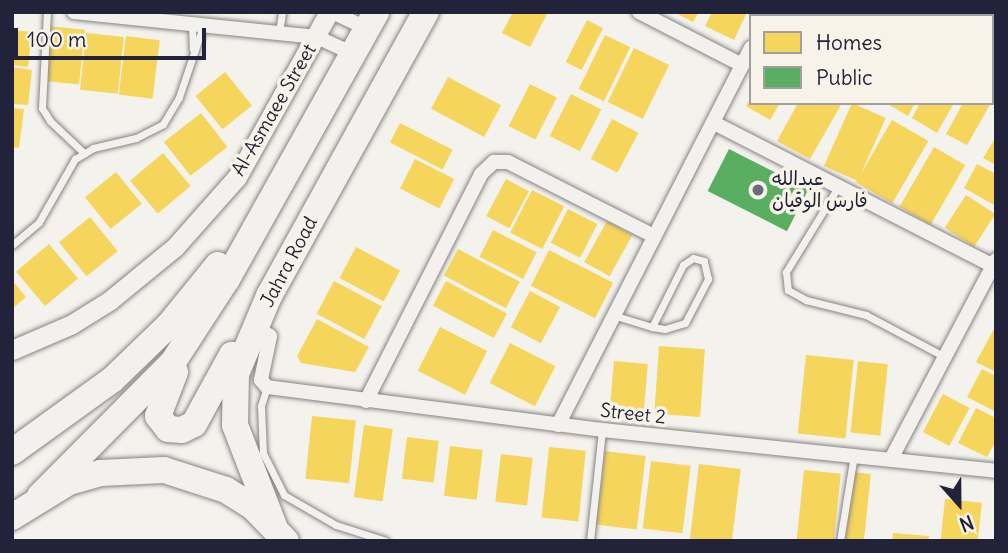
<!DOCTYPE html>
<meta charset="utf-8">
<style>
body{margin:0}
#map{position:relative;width:1008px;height:553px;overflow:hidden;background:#f4f2ec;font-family:Delius,"Playpen Sans Arabic",sans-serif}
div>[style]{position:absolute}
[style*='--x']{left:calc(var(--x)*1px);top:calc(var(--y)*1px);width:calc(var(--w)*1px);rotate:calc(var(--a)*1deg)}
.homes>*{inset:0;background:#f6d55c;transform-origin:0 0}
.public>*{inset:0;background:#5aae61;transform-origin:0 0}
.roads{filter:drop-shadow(0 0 2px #858486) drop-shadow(0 0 2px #858486)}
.lane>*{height:7px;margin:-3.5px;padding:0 3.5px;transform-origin:3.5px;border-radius:3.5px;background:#f2f1ed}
.street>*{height:14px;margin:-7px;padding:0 7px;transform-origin:7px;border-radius:7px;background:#f2f1ed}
.secondary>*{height:19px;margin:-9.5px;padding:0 9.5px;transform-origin:9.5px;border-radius:9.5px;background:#f2f1ed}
.highway>*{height:26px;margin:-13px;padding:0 13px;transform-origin:13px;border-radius:13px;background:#f2f1ed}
.dots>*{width:19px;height:19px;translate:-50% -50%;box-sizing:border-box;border:4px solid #f7f3e8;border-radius:50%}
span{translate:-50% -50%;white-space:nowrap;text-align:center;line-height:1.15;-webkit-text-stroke:7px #f7f3e8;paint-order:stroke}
.street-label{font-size:19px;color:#22223b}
.poi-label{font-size:19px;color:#22223b}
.left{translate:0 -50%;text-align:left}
.frame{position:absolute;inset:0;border:14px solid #22223b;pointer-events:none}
.legend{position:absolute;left:749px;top:14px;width:245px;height:91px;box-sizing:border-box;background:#f7f3e8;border:2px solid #a29fa3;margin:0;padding:9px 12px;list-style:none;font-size:21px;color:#22223b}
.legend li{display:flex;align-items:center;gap:14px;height:35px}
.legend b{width:35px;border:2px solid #a29fa3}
.north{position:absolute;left:924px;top:469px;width:70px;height:70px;-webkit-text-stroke:5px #f7f3e8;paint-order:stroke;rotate:159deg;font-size:19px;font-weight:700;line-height:28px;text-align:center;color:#22223b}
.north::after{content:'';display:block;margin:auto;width:24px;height:32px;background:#22223b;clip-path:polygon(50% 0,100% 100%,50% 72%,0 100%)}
.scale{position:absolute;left:14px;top:28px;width:192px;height:32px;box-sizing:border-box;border:4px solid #22223b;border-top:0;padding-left:9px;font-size:21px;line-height:24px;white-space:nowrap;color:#22223b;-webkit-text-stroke:5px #f7f3e8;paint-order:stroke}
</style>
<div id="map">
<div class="homes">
<div style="clip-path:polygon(513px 12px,548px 12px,530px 47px,502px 33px)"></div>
<div style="clip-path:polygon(674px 12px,699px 12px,693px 22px)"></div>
<div style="clip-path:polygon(712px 12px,747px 12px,734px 40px,705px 26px)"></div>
<div style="clip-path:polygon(798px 12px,842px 12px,796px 16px)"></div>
<div style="left:587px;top:20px;width:18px;height:47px;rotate:27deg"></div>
<div style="left:48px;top:26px;width:37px;height:55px;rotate:6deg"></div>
<div style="clip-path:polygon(12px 30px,32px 32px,28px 67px,12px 65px)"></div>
<div style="left:86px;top:33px;width:38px;height:57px;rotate:6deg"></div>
<div style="left:605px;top:35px;width:28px;height:60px;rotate:26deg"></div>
<div style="left:126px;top:36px;width:34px;height:59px;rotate:7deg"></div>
<div style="left:634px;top:48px;width:39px;height:60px;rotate:26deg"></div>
<div style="clip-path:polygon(12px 67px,32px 70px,28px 105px,12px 104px)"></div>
<div style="left:225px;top:72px;width:43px;height:38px;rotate:51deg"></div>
<div style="left:448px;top:77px;width:60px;height:36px;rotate:28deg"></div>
<div style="left:530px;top:84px;width:30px;height:47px;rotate:27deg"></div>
<div style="left:571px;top:94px;width:34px;height:47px;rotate:27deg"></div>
<div style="clip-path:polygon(751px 98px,751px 103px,780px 103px,770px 120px,746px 106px)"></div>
<div style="clip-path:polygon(798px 103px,842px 103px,810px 159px,777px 141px)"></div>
<div style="left:852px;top:103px;width:37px;height:69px;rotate:24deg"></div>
<div style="clip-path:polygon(886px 103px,915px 103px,908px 116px)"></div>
<div style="clip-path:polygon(920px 103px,954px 103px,937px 133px,912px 118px)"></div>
<div style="clip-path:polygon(963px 103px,991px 103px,967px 145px,946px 134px)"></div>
<div style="clip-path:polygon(12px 108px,24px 109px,19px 148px,12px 147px)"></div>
<div style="left:201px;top:113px;width:43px;height:47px;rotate:52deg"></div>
<div style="left:612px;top:119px;width:30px;height:45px;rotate:28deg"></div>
<div style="left:892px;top:120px;width:42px;height:72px;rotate:30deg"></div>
<div style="left:400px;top:123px;width:59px;height:22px;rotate:27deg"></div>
<div style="clip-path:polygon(996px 137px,996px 165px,983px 158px)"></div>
<div style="left:934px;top:147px;width:36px;height:69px;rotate:30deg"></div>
<div style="left:163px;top:153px;width:43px;height:43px;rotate:50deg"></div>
<div style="left:415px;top:159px;width:44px;height:33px;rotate:27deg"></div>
<div style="clip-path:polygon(977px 164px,996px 174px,994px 205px,964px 188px)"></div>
<div style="left:116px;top:172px;width:41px;height:40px;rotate:51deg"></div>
<div style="left:506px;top:179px;width:26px;height:42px;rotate:28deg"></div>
<div style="left:532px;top:190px;width:36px;height:48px;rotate:27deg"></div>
<div style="left:966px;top:195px;width:35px;height:39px;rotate:33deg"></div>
<div style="left:568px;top:209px;width:33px;height:38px;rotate:27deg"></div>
<div style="left:90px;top:217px;width:44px;height:40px;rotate:51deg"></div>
<div style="left:607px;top:221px;width:29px;height:47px;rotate:29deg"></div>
<div style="left:493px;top:230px;width:49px;height:30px;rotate:27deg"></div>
<div style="left:49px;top:244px;width:45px;height:43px;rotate:50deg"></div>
<div style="left:356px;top:247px;width:50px;height:35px;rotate:28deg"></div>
<div style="left:458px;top:249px;width:70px;height:30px;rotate:28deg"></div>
<div style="left:549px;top:250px;width:72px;height:40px;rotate:27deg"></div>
<div style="clip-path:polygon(12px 280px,26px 297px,12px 309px)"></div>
<div style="left:334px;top:281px;width:54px;height:37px;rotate:28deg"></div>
<div style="left:446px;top:281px;width:69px;height:28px;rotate:28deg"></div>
<div style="left:530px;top:291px;width:34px;height:41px;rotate:28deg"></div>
<div style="clip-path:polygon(317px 319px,369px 347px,355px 372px,301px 363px,297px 356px)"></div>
<div style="left:440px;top:327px;width:53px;height:49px;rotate:27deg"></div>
<div style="clip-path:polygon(994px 329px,996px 330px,996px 372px,976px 362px)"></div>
<div style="left:510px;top:343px;width:51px;height:45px;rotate:27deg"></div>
<div style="left:659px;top:346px;width:46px;height:68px;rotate:4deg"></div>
<div style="left:806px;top:355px;width:48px;height:79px;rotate:6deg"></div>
<div style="left:614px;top:361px;width:34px;height:47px;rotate:5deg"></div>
<div style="left:858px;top:361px;width:30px;height:72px;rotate:6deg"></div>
<div style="clip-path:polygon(982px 369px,996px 376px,996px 412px,967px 397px)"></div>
<div style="left:943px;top:394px;width:30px;height:43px;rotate:28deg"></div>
<div style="clip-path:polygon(976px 408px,996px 418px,996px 441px,987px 457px,958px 443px)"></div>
<div style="left:312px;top:416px;width:44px;height:63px;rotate:6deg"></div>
<div style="left:364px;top:425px;width:29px;height:73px;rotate:8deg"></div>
<div style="left:407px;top:437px;width:32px;height:42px;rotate:7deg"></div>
<div style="left:450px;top:446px;width:33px;height:50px;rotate:7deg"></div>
<div style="left:549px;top:447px;width:37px;height:71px;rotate:6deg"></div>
<div style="left:605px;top:451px;width:41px;height:74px;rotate:7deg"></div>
<div style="left:501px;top:454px;width:32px;height:48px;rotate:7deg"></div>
<div style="left:651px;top:461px;width:40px;height:68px;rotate:7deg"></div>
<div style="left:699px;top:464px;width:42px;height:75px;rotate:7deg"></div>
<div style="left:804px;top:470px;width:37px;height:72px;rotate:6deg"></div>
<div style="left:852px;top:472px;width:19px;height:69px;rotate:6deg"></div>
<div style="left:945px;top:499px;width:37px;height:42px;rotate:6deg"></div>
<div style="clip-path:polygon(893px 533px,929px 536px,928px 541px,892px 541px)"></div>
</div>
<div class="public">
<div style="left:729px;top:149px;width:89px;height:47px;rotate:27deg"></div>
</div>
<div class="roads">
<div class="lane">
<div style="--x:47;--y:12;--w:96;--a:93"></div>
<div style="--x:42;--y:108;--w:15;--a:58"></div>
<div style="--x:50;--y:121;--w:47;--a:43.3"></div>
<div style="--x:192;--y:25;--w:24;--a:88"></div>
<div style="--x:279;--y:32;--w:20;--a:-81"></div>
<div style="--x:838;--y:187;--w:100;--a:121.5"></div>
<div style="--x:786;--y:272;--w:18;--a:84"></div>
<div style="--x:788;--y:290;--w:21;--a:29"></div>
<div style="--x:806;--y:300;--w:62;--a:14"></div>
<div style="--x:866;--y:315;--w:89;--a:28"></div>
<div style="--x:12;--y:245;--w:35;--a:-40"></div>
<div style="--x:39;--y:222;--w:73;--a:-60.3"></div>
<div style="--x:75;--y:159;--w:21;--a:-31"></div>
<div style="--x:93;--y:148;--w:44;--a:-13.1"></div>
<div style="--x:136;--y:138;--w:30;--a:-27"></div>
<div style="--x:163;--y:124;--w:31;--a:-59"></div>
<div style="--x:179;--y:97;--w:75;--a:-71.3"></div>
<div style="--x:616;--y:316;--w:38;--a:17"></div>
<div style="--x:652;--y:327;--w:13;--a:9"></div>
<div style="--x:665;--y:329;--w:21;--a:-17"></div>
<div style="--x:685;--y:323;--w:50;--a:-62.4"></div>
<div style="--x:708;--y:279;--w:18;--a:-103"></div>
<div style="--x:704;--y:261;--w:11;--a:-165"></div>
<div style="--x:693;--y:258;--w:12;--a:145"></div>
<div style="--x:683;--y:265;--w:69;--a:116.6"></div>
<div style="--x:267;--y:387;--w:20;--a:108"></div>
<div style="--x:261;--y:406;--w:47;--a:87.6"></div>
<div style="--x:263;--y:453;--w:47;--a:63.4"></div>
<div style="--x:284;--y:495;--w:60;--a:30"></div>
<div style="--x:336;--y:525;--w:52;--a:17.7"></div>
<div style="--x:590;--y:541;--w:112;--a:-83.8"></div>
<div style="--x:840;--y:541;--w:87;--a:-80.8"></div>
</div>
<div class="street">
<div style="--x:74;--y:12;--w:244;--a:5.9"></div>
<div style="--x:317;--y:37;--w:40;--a:25"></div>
<div style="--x:332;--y:12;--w:38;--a:25"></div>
<div style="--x:639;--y:12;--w:116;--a:27.2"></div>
<div style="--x:910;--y:12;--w:7;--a:34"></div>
<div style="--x:768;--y:16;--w:4;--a:-76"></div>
<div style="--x:992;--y:60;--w:4;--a:27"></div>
<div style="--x:714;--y:123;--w:314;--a:27.1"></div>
<div style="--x:255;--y:326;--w:18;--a:34"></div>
<div style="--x:270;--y:336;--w:45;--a:101.6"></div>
<div style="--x:261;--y:380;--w:9;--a:49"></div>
<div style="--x:267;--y:387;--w:338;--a:7.3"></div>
<div style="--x:602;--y:430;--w:396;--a:5.9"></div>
<div style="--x:366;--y:401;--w:254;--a:-63.1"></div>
<div style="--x:481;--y:174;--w:18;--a:-43"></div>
<div style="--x:494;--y:162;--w:14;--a:0"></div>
<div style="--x:508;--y:162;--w:164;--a:26.9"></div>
<div style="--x:558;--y:425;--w:424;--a:-62.9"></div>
<div style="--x:891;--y:459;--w:225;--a:-62.2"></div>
</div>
<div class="secondary">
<div style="--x:12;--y:350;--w:65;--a:-23.4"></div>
<div style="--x:72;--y:324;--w:44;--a:-31.9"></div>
<div style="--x:109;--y:301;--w:85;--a:-39.3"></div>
<div style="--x:175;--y:247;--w:94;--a:-48.5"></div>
<div style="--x:237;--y:177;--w:189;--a:-60.9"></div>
</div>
<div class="highway">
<div style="--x:175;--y:372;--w:47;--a:111.1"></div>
<div style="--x:158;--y:416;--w:16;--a:52"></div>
<div style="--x:168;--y:429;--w:14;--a:4"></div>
<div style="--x:182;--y:430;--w:13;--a:-27"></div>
<div style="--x:194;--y:424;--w:79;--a:-61.2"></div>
<div style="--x:12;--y:452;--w:123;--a:-35.8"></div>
<div style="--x:112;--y:380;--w:81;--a:-44"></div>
<div style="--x:170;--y:324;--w:76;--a:-50.9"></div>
<div style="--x:40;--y:496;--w:189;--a:-45.2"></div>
<div style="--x:173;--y:362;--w:99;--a:-57"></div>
<div style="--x:227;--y:279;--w:306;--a:-60.8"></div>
<div style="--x:12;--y:517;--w:67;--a:-31.6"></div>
<div style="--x:69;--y:482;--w:32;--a:-16"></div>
<div style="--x:100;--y:473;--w:64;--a:-2.7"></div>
<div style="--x:164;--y:470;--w:65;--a:17.9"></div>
<div style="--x:226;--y:490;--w:32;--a:32"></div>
<div style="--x:253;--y:507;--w:47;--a:45.9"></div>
<div style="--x:274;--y:526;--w:108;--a:-111.1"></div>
<div style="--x:235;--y:425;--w:51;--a:-88.9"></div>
<div style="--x:236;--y:374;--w:85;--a:-67.1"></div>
<div style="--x:269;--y:296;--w:325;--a:-61.1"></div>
</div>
</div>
<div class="dots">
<div style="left:758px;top:190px;background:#6c6b79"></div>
</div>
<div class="street-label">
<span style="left:274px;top:110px;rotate:-60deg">Al-Asmaee Street</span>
<span style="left:289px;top:262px;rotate:-62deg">Jahra Road</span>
<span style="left:633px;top:414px;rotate:6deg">Street 2</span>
</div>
<div class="poi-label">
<span class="left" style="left:772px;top:190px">عبدالله<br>فارس الوقيان</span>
</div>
<div class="frame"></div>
<ul class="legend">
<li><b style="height:19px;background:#f6d55c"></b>Homes</li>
<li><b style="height:19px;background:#5aae61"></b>Public</li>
</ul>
<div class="north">N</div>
<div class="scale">100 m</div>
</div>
